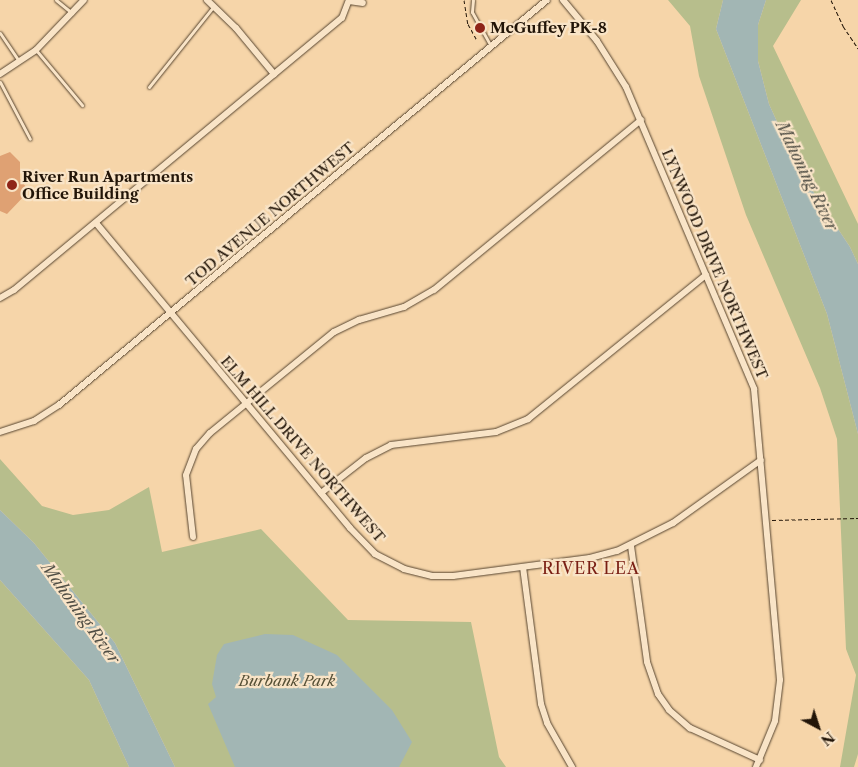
<!DOCTYPE html>
<style>
body{margin:0}
#map{position:relative;width:858px;height:767px;overflow:hidden;background:#f6d5a9;font-family:"Libre Caslon Text",serif}
div>[style]{position:absolute}
[style*='--x']{left:calc(var(--x)*1px);top:calc(var(--y)*1px);width:calc(var(--w)*1px);rotate:calc(var(--a)*1deg)}
.green>*{inset:0;background:#b7be8c}
.water>*{inset:0;background:#a2b6b4}
.building>*{inset:0;background:#dfa173}
.path>*{height:1px;margin-top:-0.5px;transform-origin:0;background:repeating-linear-gradient(90deg,#221508 0 4px,transparent 0 6.5px)}
.roads{filter:drop-shadow(0 0 1px #574530) drop-shadow(0 0 1px #574530)}
.lane>*{height:3px;margin:-1.5px;padding:0 1.5px;transform-origin:1.5px;border-radius:1.5px;background:#f9e4c7}
.street>*{height:6px;margin:-3px;padding:0 3px;transform-origin:3px;border-radius:3px;background:#f9e4c7}
.dots>*{width:14px;height:14px;translate:-50% -50%;box-sizing:border-box;border:2px solid #f9e4c7;border-radius:50%}
span{translate:-50% -50%;white-space:nowrap;text-align:center;line-height:1.15;-webkit-text-stroke:4.5px #f9e4c7;paint-order:stroke}
.poi-label{font-size:15px;color:#221508;font-weight:700}
.left{translate:0 -50%;text-align:left}
.street-label{font-size:15px;color:#221508}
.park-label{font-size:15px;color:#565036;font-style:italic}
.water-label{font-size:16px;color:#4f4d44;font-style:italic}
.neighbourhood-label{font-size:16px;color:#7a1f14;letter-spacing:1px}
.north{position:absolute;left:793px;top:702px;width:50px;height:50px;-webkit-text-stroke:4px #f9e4c7;paint-order:stroke;rotate:140deg;font-size:14px;font-weight:700;line-height:20px;text-align:center;color:#221508}
.north::after{content:'';display:block;margin:auto;width:18px;height:22px;background:#221508;clip-path:polygon(50% 0,100% 100%,50% 72%,0 100%)}
</style>
<div id="map">
<div class="green">
<div style="clip-path:polygon(668px 0,723px 0,716px 29px,827px 314px,858px 434px,858px 754px,854px 767px,840px 767px,856px 675px,846px 649px,837px 439px,820px 388px,746px 215px,699px 76px,690px 26px)"></div>
<div style="clip-path:polygon(766px 0,801px 0,773px 46px,858px 224px,858px 264px,850px 247px,799px 170px,769px 104px,758px 61px,758px 25px)"></div>
<div style="clip-path:polygon(0 459px,42px 506px,73px 515px,109px 510px,149px 487px,162px 552px,261px 529px,348px 620px,471px 622px,499px 757px,506px 767px,175px 767px,115px 643px,34px 543px,0 510px)"></div>
<div style="clip-path:polygon(0 580px,89px 680px,129px 767px,0 767px)"></div>
</div>
<div class="water">
<div style="clip-path:polygon(723px 0,766px 0,758px 25px,758px 61px,769px 104px,799px 170px,850px 247px,858px 264px,858px 434px,827px 314px,716px 29px)"></div>
<div style="clip-path:polygon(0 510px,34px 543px,115px 643px,175px 767px,129px 767px,89px 680px,0 580px)"></div>
<div style="clip-path:polygon(265px 634px,293px 635px,337px 655px,392px 710px,412px 742px,399px 767px,235px 767px,208px 704px,216px 697px,212px 684px,217px 655px,224px 644px)"></div>
</div>
<div class="building">
<div style="clip-path:polygon(10px 152px,20px 162px,20px 179px,29px 191px,7px 214px,0 211px,0 156px)"></div>
</div>
<div class="path">
<div style="--x:464;--y:0;--w:24;--a:81"></div>
<div style="--x:468;--y:24;--w:18;--a:61"></div>
<div style="--x:831;--y:0;--w:29;--a:65"></div>
<div style="--x:843;--y:26;--w:27;--a:56"></div>
<div style="--x:772;--y:520;--w:86;--a:-1.3"></div>
</div>
<div class="roads">
<div class="lane">
<div style="--x:56;--y:0;--w:21;--a:39"></div>
<div style="--x:473;--y:0;--w:12;--a:95"></div>
<div style="--x:472;--y:12;--w:39;--a:61"></div>
<div style="--x:0;--y:33;--w:34;--a:56"></div>
<div style="--x:36;--y:50;--w:72;--a:50.1"></div>
<div style="--x:0;--y:82;--w:64;--a:62.2"></div>
<div style="--x:149;--y:87;--w:102;--a:-51.3"></div>
</div>
<div class="street">
<div style="--x:207;--y:0;--w:40;--a:44"></div>
<div style="--x:236;--y:28;--w:60;--a:50.4"></div>
<div style="--x:563;--y:0;--w:53;--a:50.3"></div>
<div style="--x:597;--y:41;--w:54;--a:57.8"></div>
<div style="--x:626;--y:87;--w:328;--a:67"></div>
<div style="--x:754;--y:389;--w:292;--a:84.9"></div>
<div style="--x:780;--y:680;--w:41;--a:97"></div>
<div style="--x:775;--y:721;--w:50;--a:112.4"></div>
<div style="--x:349;--y:1;--w:14;--a:8"></div>
<div style="--x:0;--y:74;--w:43;--a:-33.7"></div>
<div style="--x:36;--y:50;--w:69;--a:-46.2"></div>
<div style="--x:96;--y:223;--w:397;--a:50.2"></div>
<div style="--x:350;--y:528;--w:36;--a:46"></div>
<div style="--x:375;--y:554;--w:33;--a:27"></div>
<div style="--x:404;--y:569;--w:29;--a:14"></div>
<div style="--x:432;--y:576;--w:21;--a:0"></div>
<div style="--x:453;--y:576;--w:138;--a:-7.5"></div>
<div style="--x:590;--y:558;--w:28;--a:-15"></div>
<div style="--x:617;--y:551;--w:63;--a:-26.6"></div>
<div style="--x:673;--y:523;--w:108;--a:-35.6"></div>
<div style="--x:0;--y:298;--w:16;--a:-30"></div>
<div style="--x:14;--y:290;--w:426;--a:-39.7"></div>
<div style="--x:342;--y:18;--w:19;--a:-69"></div>
<div style="--x:0;--y:432;--w:36;--a:-18"></div>
<div style="--x:34;--y:421;--w:30;--a:-33"></div>
<div style="--x:59;--y:405;--w:634;--a:-39.69"></div>
<div style="--x:321;--y:493;--w:57;--a:-37.9"></div>
<div style="--x:366;--y:458;--w:28;--a:-27"></div>
<div style="--x:391;--y:445;--w:106;--a:-7.1"></div>
<div style="--x:496;--y:432;--w:35;--a:-22"></div>
<div style="--x:528;--y:419;--w:229;--a:-39"></div>
<div style="--x:193;--y:537;--w:62;--a:-96.4"></div>
<div style="--x:186;--y:475;--w:28;--a:-69"></div>
<div style="--x:196;--y:449;--w:21;--a:-49"></div>
<div style="--x:210;--y:433;--w:160;--a:-39.2"></div>
<div style="--x:334;--y:332;--w:28;--a:-26"></div>
<div style="--x:359;--y:320;--w:47;--a:-16.1"></div>
<div style="--x:404;--y:307;--w:34;--a:-30"></div>
<div style="--x:434;--y:290;--w:268;--a:-39.4"></div>
<div style="--x:631;--y:546;--w:117;--a:82.1"></div>
<div style="--x:647;--y:662;--w:34;--a:71"></div>
<div style="--x:658;--y:694;--w:19;--a:55"></div>
<div style="--x:669;--y:710;--w:28;--a:41"></div>
<div style="--x:690;--y:728;--w:77;--a:24.6"></div>
<div style="--x:523;--y:567;--w:138;--a:82.5"></div>
<div style="--x:541;--y:704;--w:20;--a:72"></div>
<div style="--x:547;--y:723;--w:51;--a:60.4"></div>
</div>
</div>
<div class="dots">
<div style="left:480px;top:28px;background:#8f2418"></div>
<div style="left:12px;top:185px;background:#8f2418"></div>
</div>
<div class="poi-label">
<span class="left" style="left:490px;top:28px">McGuffey PK-8</span>
<span class="left" style="left:22px;top:185px">River Run Apartments<br>Office Building</span>
</div>
<div class="street-label">
<span style="left:270px;top:214px;rotate:-40deg">TOD AVENUE NORTHWEST</span>
<span style="left:715px;top:264px;rotate:67deg">LYNWOOD DRIVE NORTHWEST</span>
<span style="left:303px;top:449px;rotate:49deg">ELM HILL DRIVE NORTHWEST</span>
</div>
<div class="park-label">
<span style="left:287px;top:681px">Burbank Park</span>
</div>
<div class="water-label">
<span style="left:807px;top:176px;rotate:64deg">Mahoning River</span>
<span style="left:81px;top:613px;rotate:54deg">Mahoning River</span>
</div>
<div class="neighbourhood-label">
<span style="left:591px;top:568px">RIVER LEA</span>
</div>
<div class="north">N</div>
</div>
